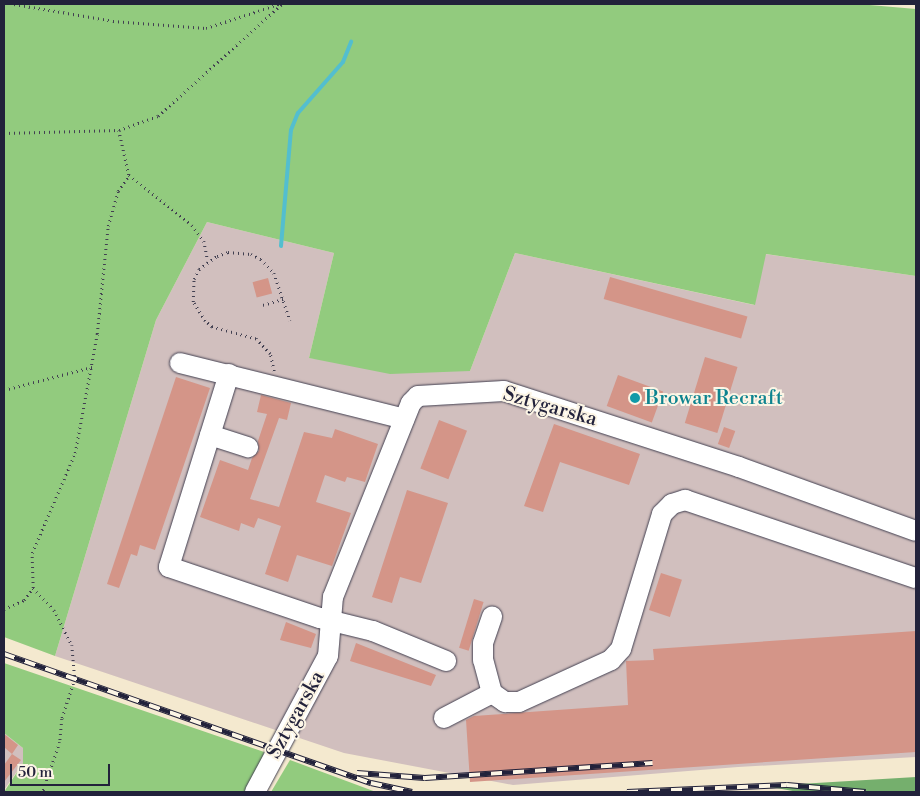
<!DOCTYPE html>
<style>
body{margin:0}
#map{position:relative;width:920px;height:796px;overflow:hidden;background:#f4e9cf;font-family:"Libre Bodoni",serif}
div>[style]{position:absolute}
[style*='--x']{left:calc(var(--x)*1px);top:calc(var(--y)*1px);width:calc(var(--w)*1px);rotate:calc(var(--a)*1deg)}
.industrial>*{inset:0;background:#d1bfbe}
.green>*{inset:0;background:#92cb7e}
.forest>*{inset:0;background:#75af6d}
.stream>*{height:4px;margin:-2px;padding:0 2px;transform-origin:2px;border-radius:2px;background:#53becf}
.building>*{inset:0;background:#d49588;transform-origin:0 0}
.path>*{height:2.5px;margin-top:-1.25px;transform-origin:0;background:repeating-linear-gradient(90deg,#424051 0 1px,transparent 0 5px)}
.roads{filter:drop-shadow(0 0 1px #424051) drop-shadow(0 0 1px #424051)}
.minor>*{height:20px;margin:-10px;padding:0 10px;transform-origin:10px;border-radius:10px;background:#fff}
.rail>*{height:5.5px;margin-top:-2.75px;transform-origin:0;background:repeating-linear-gradient(90deg,#fcf5e5 0 11px,#22223b 0 22px);box-sizing:border-box;border-block:1px solid #22223b}
.dots>*{width:14px;height:14px;translate:-50% -50%;box-sizing:border-box;border:2px solid #fcf5e5;border-radius:50%}
span{translate:-50% -50%;white-space:nowrap;text-align:center;line-height:1.15;-webkit-text-stroke:4px #fcf5e5;paint-order:stroke}
.culture-label{font-size:20px;color:#0d838f}
.left{translate:0 -50%;text-align:left}
.street-label{font-size:20px;color:#22223b}
.frame{position:absolute;inset:0;border:5px solid #22223b;pointer-events:none}
.scale{position:absolute;left:10px;top:764px;width:100px;height:22px;box-sizing:border-box;border:2px solid #22223b;border-top:0;padding-left:6px;font-size:15px;line-height:18px;white-space:nowrap;color:#22223b;-webkit-text-stroke:4px #fcf5e5;paint-order:stroke}
</style>
<div id="map">
<div class="industrial">
<div style="clip-path:polygon(207px 222px,334px 253px,309px 358px,470px 371px,515px 253px,754px 305px,765px 254px,916px 276px,916px 757px,738px 767px,513px 785px,344px 753px,55px 656px,156px 320px)"></div>
<div style="clip-path:polygon(4px 733px,23px 748px,23px 763px,4px 790px)"></div>
</div>
<div class="green">
<div style="clip-path:polygon(4px 4px,858px 4px,916px 9px,916px 276px,766px 254px,755px 305px,515px 253px,470px 371px,390px 374px,309px 358px,334px 253px,207px 222px,156px 320px,55px 656px,4px 637px)"></div>
<div style="clip-path:polygon(4px 663px,264px 752px,255px 792px,4px 792px,23px 763px,23px 748px,4px 733px)"></div>
<div style="clip-path:polygon(290px 760px,376px 792px,271px 792px)"></div>
</div>
<div class="forest">
<div style="clip-path:polygon(916px 777px,916px 792px,798px 792px,766px 786px)"></div>
</div>
<div class="stream">
<div style="--x:281;--y:246;--w:116;--a:-85.1"></div>
<div style="--x:291;--y:130;--w:18;--a:-68"></div>
<div style="--x:298;--y:113;--w:68;--a:-48.6"></div>
<div style="--x:343;--y:62;--w:22;--a:-68"></div>
</div>
<div class="building">
<div style="left:610px;top:277px;width:143px;height:23px;rotate:16deg"></div>
<div style="left:268px;top:278px;width:16px;height:16px;rotate:75deg"></div>
<div style="left:705px;top:357px;width:34px;height:69px;rotate:17deg"></div>
<div style="left:618px;top:375px;width:48px;height:33px;rotate:20deg"></div>
<div style="clip-path:polygon(176px 377px,210px 388px,155px 550px,140px 545px,137px 556px,131px 554px,119px 588px,107px 584px)"></div>
<div style="clip-path:polygon(261px 395px,291px 403px,287px 420px,279px 418px,250px 499px,279px 507px,304px 432px,332px 438px,335px 429px,378px 444px,365px 482px,347px 477px,345px 482px,325px 475px,316px 502px,351px 513px,332px 566px,297px 555px,288px 582px,265px 574px,281px 526px,258px 518px,254px 528px,241px 523px,239px 531px,200px 517px,220px 460px,248px 470px,252px 458px,259px 451px,258px 441px,267px 414px,257px 412px)"></div>
<div style="left:439px;top:420px;width:30px;height:52px;rotate:21deg"></div>
<div style="clip-path:polygon(554px 424px,640px 454px,629px 485px,560px 462px,543px 512px,524px 506px)"></div>
<div style="left:724px;top:427px;width:12px;height:18px;rotate:20deg"></div>
<div style="clip-path:polygon(407px 490px,448px 503px,421px 583px,400px 577px,392px 603px,372px 597px)"></div>
<div style="left:661px;top:573px;width:22px;height:39px;rotate:18deg"></div>
<div style="left:474px;top:599px;width:10px;height:51px;rotate:17deg"></div>
<div style="clip-path:polygon(286px 622px,316px 634px,311px 648px,280px 640px)"></div>
<div style="clip-path:polygon(916px 631px,916px 752px,470px 782px,466px 720px,474px 716px,628px 705px,626px 661px,654px 660px,653px 649px)"></div>
<div style="clip-path:polygon(356px 643px,436px 675px,431px 686px,350px 661px)"></div>
<div style="clip-path:polygon(4px 734px,18px 745px,12px 754px,4px 747px)"></div>
<div style="clip-path:polygon(12px 754px,21px 760px,4px 782px,4px 765px)"></div>
</div>
<div class="path">
<div style="--x:14;--y:4;--w:100;--a:9.7"></div>
<div style="--x:113;--y:21;--w:93;--a:4.3"></div>
<div style="--x:206;--y:28;--w:77;--a:-18.2"></div>
<div style="--x:119;--y:130;--w:46;--a:77.5"></div>
<div style="--x:129;--y:175;--w:80;--a:38.4"></div>
<div style="--x:192;--y:225;--w:20;--a:53"></div>
<div style="--x:204;--y:241;--w:20;--a:79"></div>
<div style="--x:4;--y:133;--w:115;--a:-1.5"></div>
<div style="--x:119;--y:130;--w:41;--a:-19.7"></div>
<div style="--x:158;--y:116;--w:167;--a:-42.1"></div>
<div style="--x:263;--y:305;--w:21;--a:-17"></div>
<div style="--x:274;--y:371;--w:17;--a:-103"></div>
<div style="--x:270;--y:354;--w:21;--a:-133"></div>
<div style="--x:256;--y:339;--w:46;--a:-164.7"></div>
<div style="--x:212;--y:327;--w:9;--a:-139"></div>
<div style="--x:205;--y:321;--w:22;--a:-122"></div>
<div style="--x:193;--y:302;--w:23;--a:-88"></div>
<div style="--x:194;--y:279;--w:11;--a:-63"></div>
<div style="--x:199;--y:269;--w:22;--a:-36"></div>
<div style="--x:217;--y:256;--w:12;--a:-20"></div>
<div style="--x:228;--y:252;--w:23;--a:5"></div>
<div style="--x:251;--y:254;--w:11;--a:27"></div>
<div style="--x:261;--y:259;--w:19;--a:47"></div>
<div style="--x:274;--y:273;--w:50;--a:71.2"></div>
<div style="--x:4;--y:390;--w:91;--a:-14.6"></div>
<div style="--x:33;--y:588;--w:30;--a:46"></div>
<div style="--x:54;--y:610;--w:39;--a:63"></div>
<div style="--x:72;--y:645;--w:34;--a:85"></div>
<div style="--x:75;--y:679;--w:42;--a:108"></div>
<div style="--x:62;--y:719;--w:23;--a:95"></div>
<div style="--x:60;--y:742;--w:53;--a:108.8"></div>
<div style="--x:4;--y:609;--w:22;--a:-24"></div>
<div style="--x:24;--y:600;--w:15;--a:-53"></div>
<div style="--x:33;--y:588;--w:35;--a:-92"></div>
<div style="--x:32;--y:553;--w:109;--a:-66.7"></div>
<div style="--x:75;--y:453;--w:121;--a:-79.5"></div>
<div style="--x:97;--y:334;--w:109;--a:-84.2"></div>
<div style="--x:108;--y:226;--w:36;--a:-74"></div>
<div style="--x:118;--y:191;--w:19;--a:-55"></div>
</div>
<div class="roads">
<div class="minor">
<div style="--x:180;--y:363;--w:231;--a:14"></div>
<div style="--x:229;--y:374;--w:202;--a:107.3"></div>
<div style="--x:169;--y:567;--w:159;--a:18.7"></div>
<div style="--x:320;--y:618;--w:55;--a:13.8"></div>
<div style="--x:373;--y:631;--w:79;--a:22.3"></div>
<div style="--x:210;--y:435;--w:40;--a:18"></div>
<div style="--x:492;--y:693;--w:16;--a:35"></div>
<div style="--x:505;--y:702;--w:14;--a:0"></div>
<div style="--x:519;--y:702;--w:101;--a:-24.5"></div>
<div style="--x:611;--y:660;--w:15;--a:-48"></div>
<div style="--x:621;--y:649;--w:141;--a:-73.1"></div>
<div style="--x:662;--y:514;--w:14;--a:-45"></div>
<div style="--x:672;--y:504;--w:14;--a:-17"></div>
<div style="--x:685;--y:500;--w:244;--a:18.7"></div>
<div style="--x:444;--y:718;--w:54;--a:-27.5"></div>
<div style="--x:492;--y:693;--w:34;--a:-105"></div>
<div style="--x:483;--y:660;--w:17;--a:-90"></div>
<div style="--x:483;--y:643;--w:28;--a:-71"></div>
<div style="--x:255;--y:792;--w:154;--a:-61.8"></div>
<div style="--x:328;--y:656;--w:59;--a:-85.2"></div>
<div style="--x:333;--y:597;--w:209;--a:-68.1"></div>
<div style="--x:411;--y:403;--w:10;--a:-45"></div>
<div style="--x:418;--y:396;--w:86;--a:-3.3"></div>
<div style="--x:504;--y:391;--w:247;--a:17.9"></div>
<div style="--x:739;--y:467;--w:188;--a:19.9"></div>
</div>
</div>
<div class="rail">
<div style="--x:4;--y:654;--w:389;--a:19.4"></div>
<div style="--x:371;--y:783;--w:42;--a:12.4"></div>
<div style="--x:357;--y:773;--w:68;--a:4.2"></div>
<div style="--x:425;--y:778;--w:228;--a:-3.8"></div>
<div style="--x:627;--y:792;--w:160;--a:-2.5"></div>
<div style="--x:787;--y:785;--w:79;--a:5.1"></div>
</div>
<div class="dots">
<div style="left:635px;top:398px;background:#0f9aa8"></div>
</div>
<div class="culture-label">
<span class="left" style="left:645px;top:398px">Browar Recraft</span>
</div>
<div class="street-label">
<span style="left:550px;top:407px;rotate:16deg">Sztygarska</span>
<span style="left:296px;top:715px;rotate:-61deg">Sztygarska</span>
</div>
<div class="frame"></div>
<div class="scale">50 m</div>
</div>
